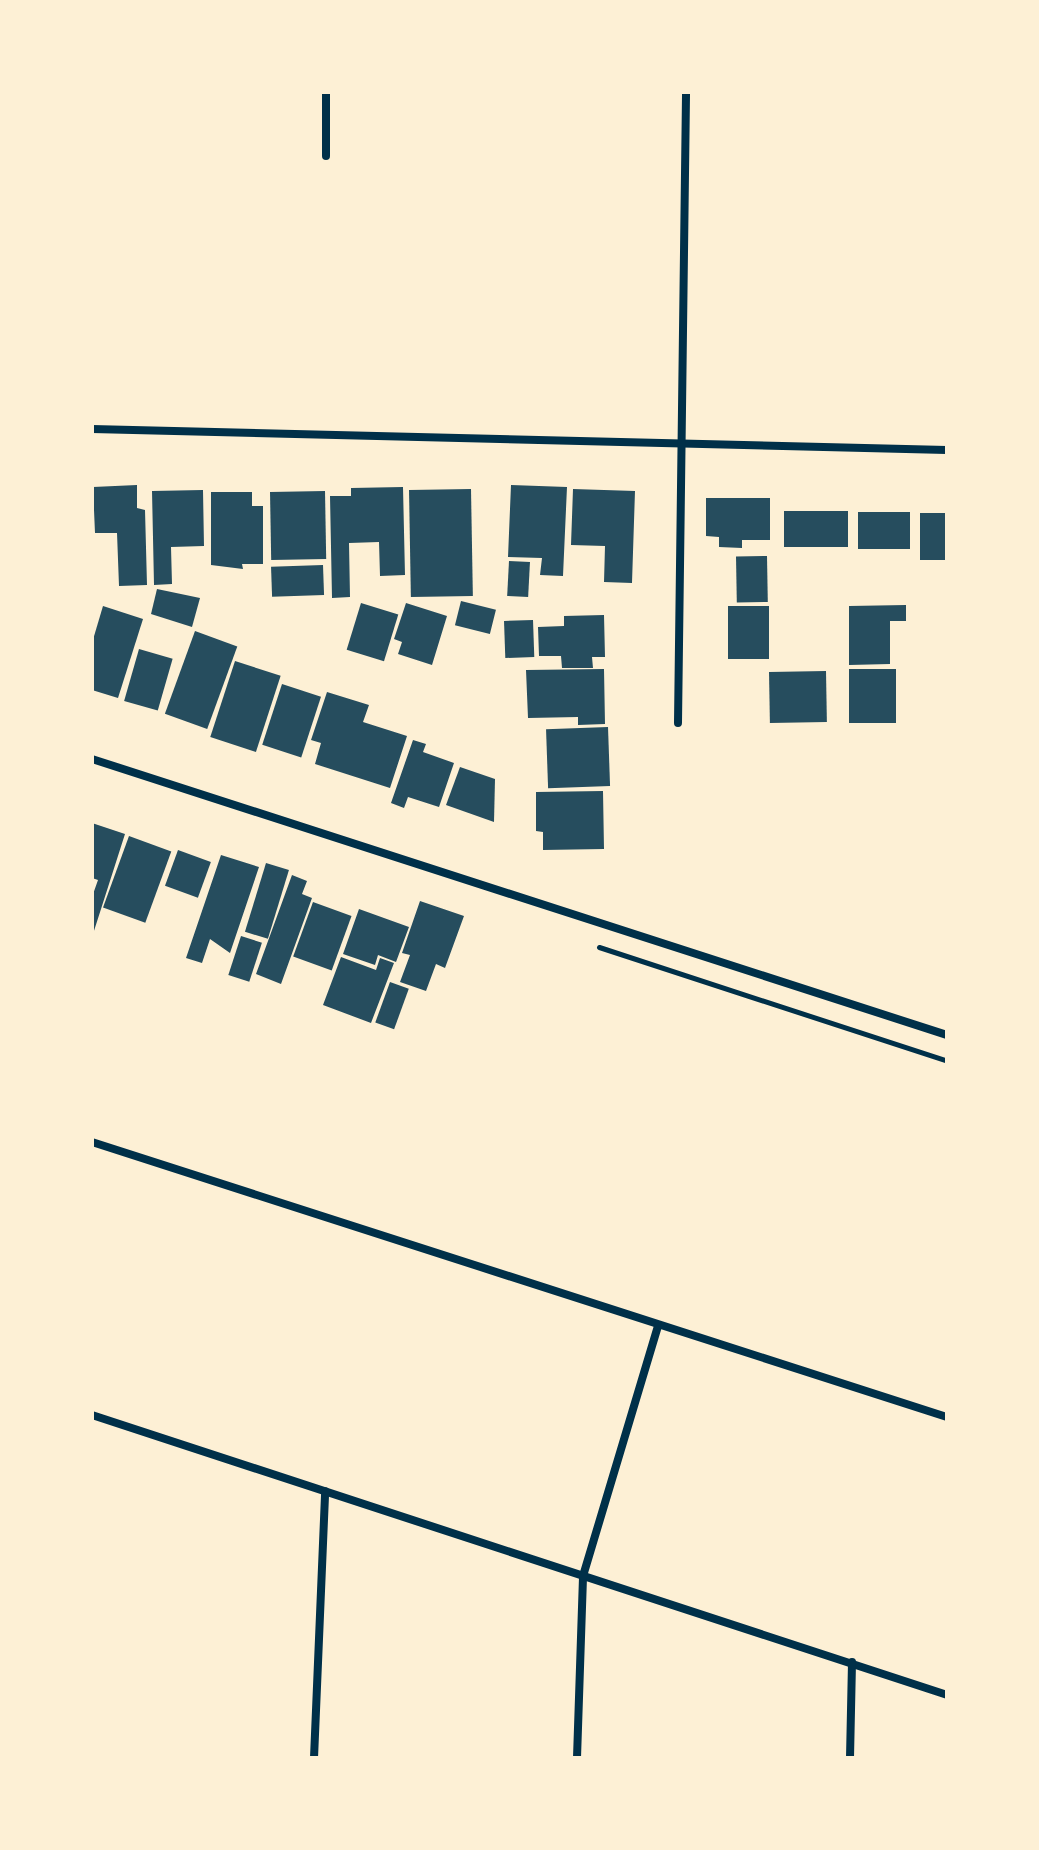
<!DOCTYPE html>
<style>
body{margin:0}
#map{position:relative;width:1039px;height:1850px;overflow:hidden;background:#fdf0d5;font-family:Rubik,sans-serif}
div>[style]{position:absolute}
[style*='--x']{left:calc(var(--x)*1px);top:calc(var(--y)*1px);width:calc(var(--w)*1px);rotate:calc(var(--a)*1deg)}
.building>*{inset:0;background:#264d5e;transform-origin:0 0}
.path>*{height:5px;margin:-2.5px;padding:0 2.5px;transform-origin:2.5px;border-radius:2.5px;background:#003049}
.minor>*{height:8px;margin:-4px;padding:0 4px;transform-origin:4px;border-radius:4px;background:#003049}
span{translate:-50% -50%;white-space:nowrap;text-align:center;line-height:1.15;-webkit-text-stroke:7px #fdf0d5;paint-order:stroke}
.frame{position:absolute;inset:0;border:94px solid #fdf0d5;pointer-events:none}
</style>
<div id="map">
<div class="building">
<div style="clip-path:polygon(137px 485px,137px 508px,145px 510px,147px 585px,119px 586px,117px 533px,95px 533px,93px 487px)"></div>
<div style="clip-path:polygon(511px 485px,567px 487px,563px 576px,540px 575px,542px 558px,508px 557px)"></div>
<div style="clip-path:polygon(403px 487px,405px 575px,380px 576px,379px 542px,349px 543px,350px 597px,332px 598px,330px 496px,351px 496px,351px 488px)"></div>
<div style="left:471px;top:489px;width:107px;height:62px;rotate:89deg"></div>
<div style="clip-path:polygon(573px 489px,635px 491px,632px 583px,604px 582px,605px 546px,571px 545px)"></div>
<div style="clip-path:polygon(203px 490px,204px 546px,171px 547px,172px 584px,154px 585px,152px 491px)"></div>
<div style="left:325px;top:491px;width:68px;height:55px;rotate:89deg"></div>
<div style="clip-path:polygon(211px 492px,252px 492px,252px 506px,263px 506px,263px 564px,242px 564px,243px 569px,211px 565px)"></div>
<div style="clip-path:polygon(706px 498px,770px 498px,770px 540px,742px 540px,742px 548px,719px 547px,719px 537px,706px 536px)"></div>
<div style="left:848px;top:511px;width:36px;height:64px;rotate:90deg"></div>
<div style="left:858px;top:512px;width:52px;height:37px"></div>
<div style="left:920px;top:513px;width:27px;height:47px"></div>
<div style="left:767px;top:556px;width:46px;height:31px;rotate:89deg"></div>
<div style="left:509px;top:561px;width:21px;height:35px;rotate:3deg"></div>
<div style="left:323px;top:565px;width:30px;height:52px;rotate:88deg"></div>
<div style="clip-path:polygon(157px 589px,200px 598px,192px 627px,151px 614px)"></div>
<div style="left:461px;top:601px;width:36px;height:25px;rotate:14deg"></div>
<div style="left:361px;top:603px;width:39px;height:49px;rotate:17deg"></div>
<div style="clip-path:polygon(406px 603px,447px 616px,432px 665px,398px 654px,402px 642px,394px 639px)"></div>
<div style="clip-path:polygon(906px 605px,906px 621px,890px 621px,890px 664px,849px 665px,849px 606px)"></div>
<div style="clip-path:polygon(103px 606px,143px 619px,118px 698px,92px 690px,92px 643px)"></div>
<div style="left:728px;top:606px;width:41px;height:53px"></div>
<div style="clip-path:polygon(604px 615px,605px 657px,592px 657px,593px 668px,562px 668px,561px 656px,539px 656px,538px 627px,564px 626px,564px 616px)"></div>
<div style="left:533px;top:620px;width:37px;height:29px;rotate:88deg"></div>
<div style="left:195px;top:631px;width:45px;height:88px;rotate:20deg"></div>
<div style="left:139px;top:649px;width:35px;height:54px;rotate:16deg"></div>
<div style="left:235px;top:661px;width:48px;height:80px;rotate:18deg"></div>
<div style="clip-path:polygon(604px 669px,605px 724px,578px 725px,578px 717px,528px 718px,526px 670px)"></div>
<div style="left:849px;top:669px;width:47px;height:54px"></div>
<div style="left:826px;top:671px;width:51px;height:57px;rotate:89deg"></div>
<div style="left:282px;top:684px;width:41px;height:64px;rotate:18deg"></div>
<div style="clip-path:polygon(327px 692px,369px 705px,363px 722px,407px 736px,390px 788px,315px 764px,321px 743px,311px 740px)"></div>
<div style="left:608px;top:727px;width:59px;height:62px;rotate:88deg"></div>
<div style="clip-path:polygon(413px 740px,426px 744px,423px 752px,454px 763px,439px 807px,408px 797px,404px 808px,391px 803px)"></div>
<div style="clip-path:polygon(460px 767px,495px 779px,494px 822px,446px 805px)"></div>
<div style="clip-path:polygon(603px 791px,604px 849px,543px 850px,543px 832px,536px 831px,536px 792px)"></div>
<div style="clip-path:polygon(92px 823px,125px 834px,93px 934px,92px 897px,98px 880px,92px 878px)"></div>
<div style="left:129px;top:836px;width:45px;height:76px;rotate:20deg"></div>
<div style="left:178px;top:850px;width:35px;height:38px;rotate:20deg"></div>
<div style="clip-path:polygon(221px 855px,259px 867px,230px 953px,210px 939px,202px 963px,186px 958px)"></div>
<div style="left:266px;top:863px;width:24px;height:72px;rotate:17deg"></div>
<div style="clip-path:polygon(292px 875px,307px 881px,302px 894px,312px 898px,281px 984px,256px 974px)"></div>
<div style="clip-path:polygon(420px 901px,464px 916px,445px 968px,436px 964px,426px 991px,400px 982px,410px 955px,402px 953px)"></div>
<div style="left:313px;top:902px;width:41px;height:58px;rotate:20deg"></div>
<div style="clip-path:polygon(359px 909px,409px 927px,396px 962px,378px 955px,375px 965px,343px 954px)"></div>
<div style="left:241px;top:936px;width:22px;height:41px;rotate:18deg"></div>
<div style="clip-path:polygon(341px 957px,376px 970px,380px 958px,394px 963px,371px 1023px,323px 1005px)"></div>
<div style="left:390px;top:982px;width:20px;height:43px;rotate:20deg"></div>
</div>
<div class="path">
<div style="--x:599;--y:947;--w:366;--a:18.1"></div>
</div>
<div class="minor">
<div style="--x:326;--y:156;--w:64;--a:-90"></div>
<div style="--x:92;--y:429;--w:855;--a:1.41"></div>
<div style="--x:678;--y:723;--w:631;--a:-89.27"></div>
<div style="--x:92;--y:759;--w:898;--a:17.89"></div>
<div style="--x:92;--y:1142;--w:898;--a:17.83"></div>
<div style="--x:92;--y:1415;--w:900;--a:18.13"></div>
<div style="--x:314;--y:1758;--w:267;--a:-87.6"></div>
<div style="--x:577;--y:1758;--w:182;--a:-88.1"></div>
<div style="--x:583;--y:1576;--w:261;--a:-73.3"></div>
<div style="--x:850;--y:1758;--w:96;--a:-88.8"></div>
</div>
<div class="frame"></div>
</div>
